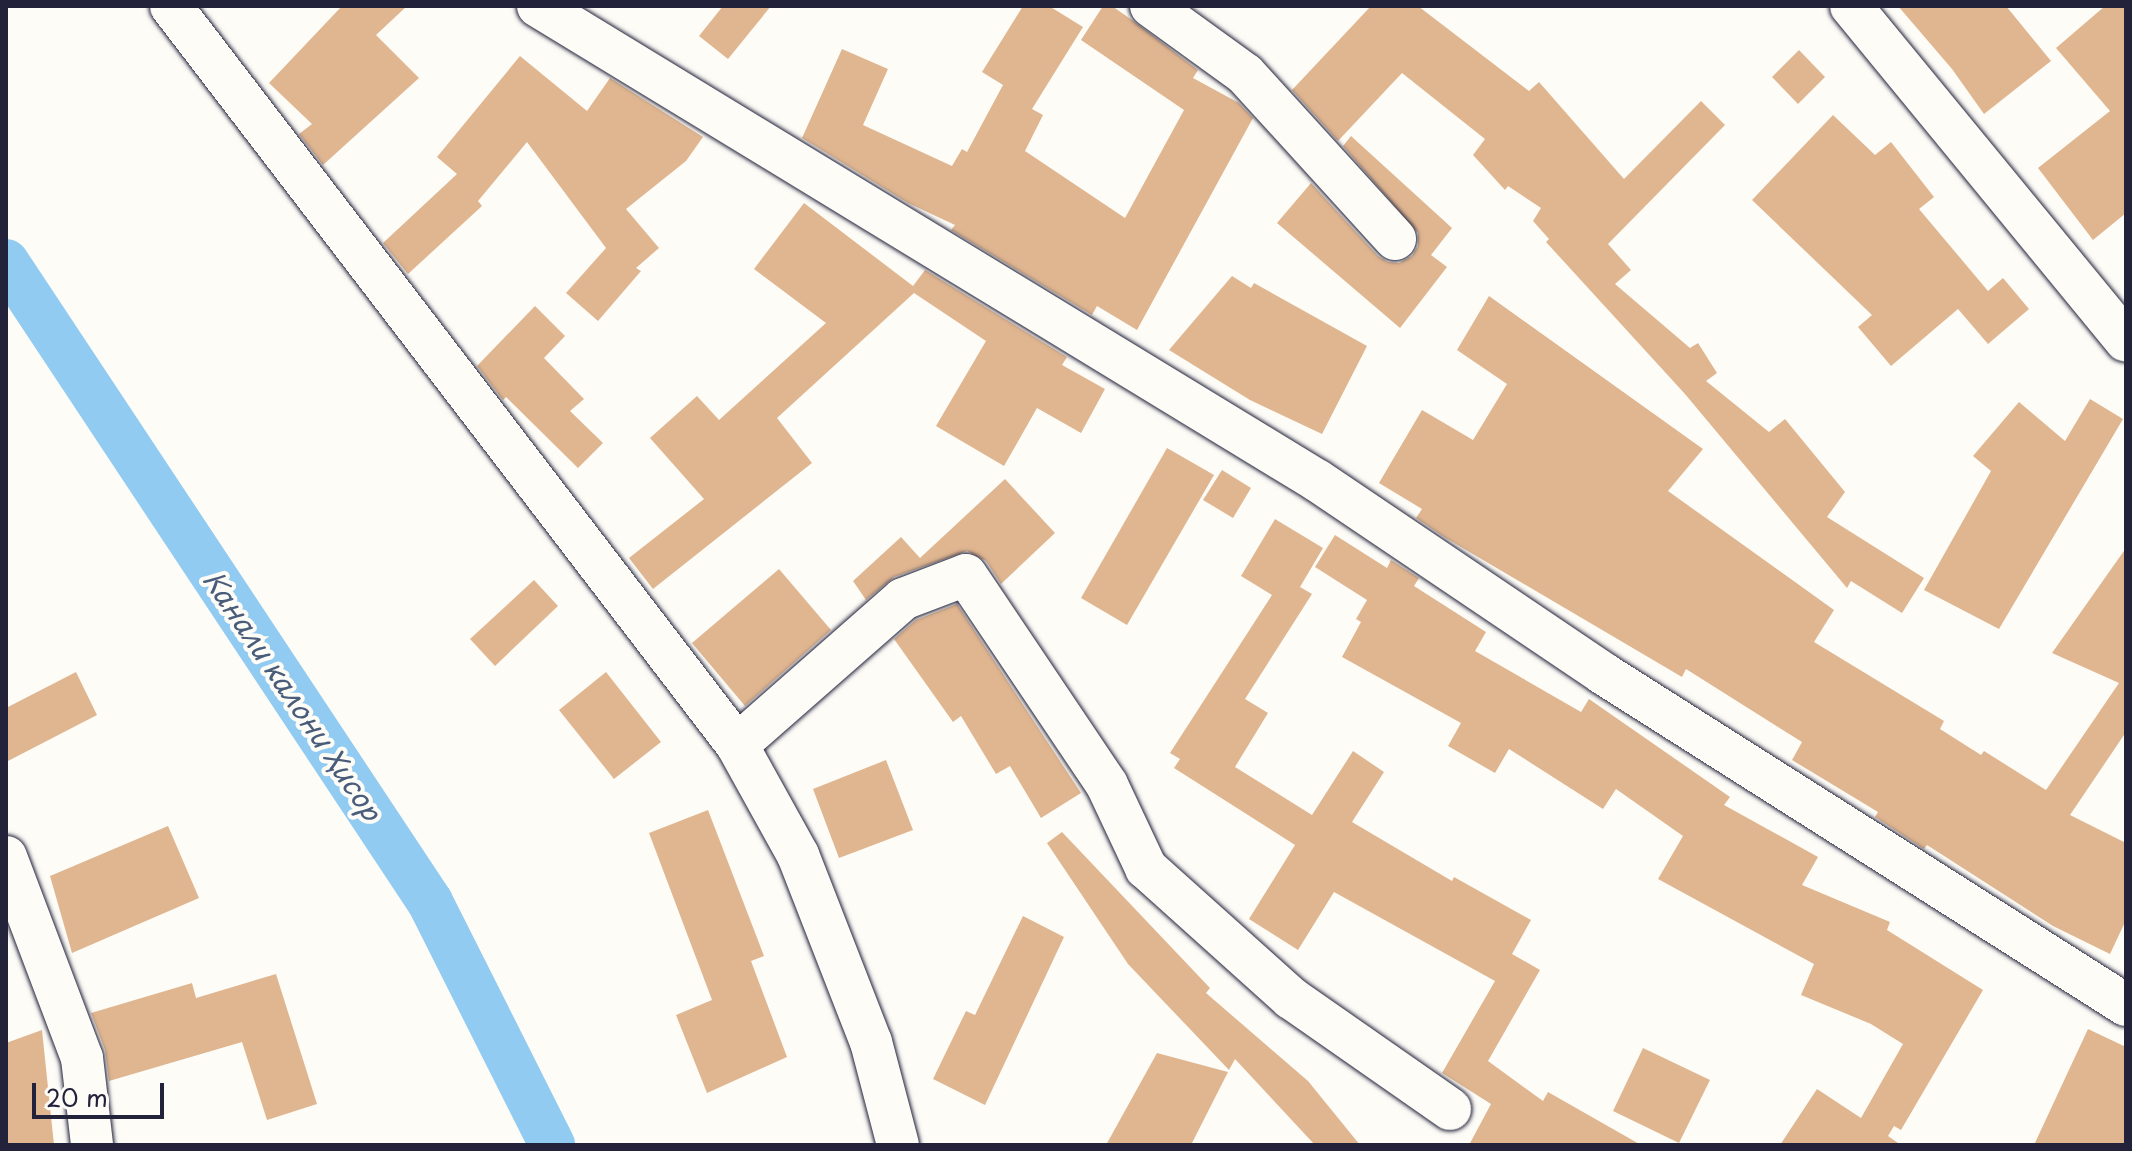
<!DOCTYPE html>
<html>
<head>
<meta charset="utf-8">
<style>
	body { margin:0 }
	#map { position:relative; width:2132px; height:1151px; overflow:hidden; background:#fdfcf7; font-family:"Playpen Sans",sans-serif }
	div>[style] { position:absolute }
	.canal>* { height:46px; margin:-23px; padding:0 23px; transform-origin:23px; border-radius:23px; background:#91cbf1 }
	.building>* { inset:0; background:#e0b691 }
	.roads { filter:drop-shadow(0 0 2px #22223b) drop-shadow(0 0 2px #22223b) }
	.minor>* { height:42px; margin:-21px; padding:0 21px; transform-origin:21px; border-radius:21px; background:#fdfcf7 }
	span { translate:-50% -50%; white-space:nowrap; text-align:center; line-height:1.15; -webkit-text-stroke:8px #fdfcf7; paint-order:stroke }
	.water-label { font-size:28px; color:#495d7b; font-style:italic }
	.frame { position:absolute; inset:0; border:8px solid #22223b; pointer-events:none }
	.scale { position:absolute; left:32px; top:1083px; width:132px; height:36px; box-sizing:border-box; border:4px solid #22223b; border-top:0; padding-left:10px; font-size:24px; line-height:28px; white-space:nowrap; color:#22223b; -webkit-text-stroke:6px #fdfcf7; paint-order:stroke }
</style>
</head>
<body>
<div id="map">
	<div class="canal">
		<i style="left:6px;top:262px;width:768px;rotate:56.48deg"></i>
		<i style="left:430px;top:902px;width:272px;rotate:63.3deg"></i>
	</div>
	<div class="building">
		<i style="clip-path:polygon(342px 6px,407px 6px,376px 35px,419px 78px,323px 165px,299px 134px,312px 124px,269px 83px)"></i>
		<i style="clip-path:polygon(723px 6px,771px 6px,728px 59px,699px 36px)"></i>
		<i style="clip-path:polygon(1023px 6px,1049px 6px,1083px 27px,1032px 109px,1043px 115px,1025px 151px,1125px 218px,1184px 110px,1081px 40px,1103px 6px,1112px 6px,1132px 20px,1198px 70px,1193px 78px,1239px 103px,1253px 118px,1137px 330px,1097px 306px,1092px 315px,951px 230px,955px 225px,908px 203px,802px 138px,842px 49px,888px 69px,863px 125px,952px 166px,962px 149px,967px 152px,1003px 85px,982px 72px)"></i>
		<i style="clip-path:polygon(1371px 6px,1418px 6px,1529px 91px,1539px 82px,1624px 179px,1701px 101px,1725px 125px,1608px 244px,1631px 270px,1615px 284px,1690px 348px,1698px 343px,1717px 373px,1706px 381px,1769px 432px,1785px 419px,1845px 492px,1827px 517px,1924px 578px,1902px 613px,1851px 581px,1847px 588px,1685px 394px,1546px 242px,1549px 239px,1533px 221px,1541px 208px,1508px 186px,1505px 190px,1473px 155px,1485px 139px,1402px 73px,1338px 141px,1292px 90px)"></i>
		<i style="clip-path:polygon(1898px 6px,2006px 6px,2051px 61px,1984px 114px,1952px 69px)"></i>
		<i style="clip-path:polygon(2105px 6px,2126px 6px,2126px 213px,2093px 240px,2038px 168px,2110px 111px,2056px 48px)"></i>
		<i style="clip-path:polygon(1799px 50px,1825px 77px,1798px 104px,1772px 77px)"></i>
		<i style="clip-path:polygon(520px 56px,587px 111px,610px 78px,703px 137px,686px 161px,626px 209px,659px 248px,636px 268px,641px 271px,598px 321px,566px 293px,606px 248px,527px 142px,478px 201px,482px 206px,408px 274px,383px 243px,457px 174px,437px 157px)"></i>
		<i style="clip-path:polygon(1833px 115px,1875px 155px,1891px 142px,1934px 197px,1919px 209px,1988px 291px,2003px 278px,2029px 309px,1988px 344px,1958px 309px,1891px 366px,1858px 327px,1872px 315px,1752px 200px)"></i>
		<i style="clip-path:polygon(1351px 136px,1452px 228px,1431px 255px,1447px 267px,1400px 328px,1277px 223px,1311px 183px,1378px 256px,1388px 262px,1399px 263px,1412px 256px,1418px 246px,1418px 233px,1343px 146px)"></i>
		<i style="clip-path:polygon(804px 203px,913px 286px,925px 270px,1067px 357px,1062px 365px,1105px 389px,1081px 433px,1037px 408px,1004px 466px,936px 426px,986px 341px,914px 293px,777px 418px,812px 463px,653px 589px,629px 558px,704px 499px,650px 438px,697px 396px,719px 420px,826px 323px,754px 269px)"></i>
		<i style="clip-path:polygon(1232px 276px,1251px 288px,1254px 283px,1367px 346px,1322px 434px,1250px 400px,1169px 350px)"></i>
		<i style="clip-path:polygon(1489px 296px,1703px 449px,1668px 491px,1834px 610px,1814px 642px,1944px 721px,1940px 729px,1981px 755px,1984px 751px,2046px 790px,2119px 683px,2052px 653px,2126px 548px,2126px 732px,2070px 815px,2126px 843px,2126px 920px,2110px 954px,2053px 926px,1927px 845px,1924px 849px,1875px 817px,1878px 812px,1792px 760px,1802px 742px,1686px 669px,1682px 677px,1444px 537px,1416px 518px,1422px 509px,1379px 483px,1422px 410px,1473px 440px,1507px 384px,1457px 350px)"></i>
		<i style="clip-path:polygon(535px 306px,565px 336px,544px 358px,584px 399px,570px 411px,603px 443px,578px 468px,506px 397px,503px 400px,477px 366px)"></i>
		<i style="clip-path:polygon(2090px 399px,2123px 419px,1999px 629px,1924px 590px,1991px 471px,1973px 456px,2019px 402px,2065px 441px)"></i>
		<i style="clip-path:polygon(1167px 448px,1214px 475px,1127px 625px,1081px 598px)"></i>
		<i style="clip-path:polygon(1222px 470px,1251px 488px,1233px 518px,1203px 500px)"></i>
		<i style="clip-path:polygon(1005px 479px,1055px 533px,1001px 584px,986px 561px,967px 551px,894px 577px,866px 600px,853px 581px,901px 537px,920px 558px)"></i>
		<i style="clip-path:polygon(1275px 519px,1323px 548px,1300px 587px,1312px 594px,1245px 699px,1268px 713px,1235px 767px,1312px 815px,1353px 751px,1384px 772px,1352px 822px,1452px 881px,1454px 877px,1531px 920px,1512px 954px,1540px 970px,1488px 1061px,1543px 1101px,1548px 1092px,1641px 1145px,1469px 1145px,1491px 1104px,1442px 1073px,1495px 981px,1334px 892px,1298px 950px,1249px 919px,1295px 845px,1174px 768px,1180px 759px,1170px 753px,1272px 595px,1241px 576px)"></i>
		<i style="clip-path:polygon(1335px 535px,1387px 568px,1391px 560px,1419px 578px,1414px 586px,1486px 632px,1475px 651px,1581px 712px,1589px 699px,1730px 797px,1724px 805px,1818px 857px,1802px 885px,1890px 922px,1887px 930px,1983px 990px,1901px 1130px,1894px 1126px,1888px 1136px,1901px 1145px,1780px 1145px,1817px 1089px,1861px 1118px,1903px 1044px,1871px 1024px,1801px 995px,1814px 964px,1658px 879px,1683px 836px,1616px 789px,1603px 809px,1509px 749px,1495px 773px,1448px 746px,1461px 723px,1342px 657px,1361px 622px,1356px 619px,1367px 600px,1315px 567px)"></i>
		<i style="clip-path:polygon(779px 569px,831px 630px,745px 706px,692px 643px)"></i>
		<i style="clip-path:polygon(534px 580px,558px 606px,495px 666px,470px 639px)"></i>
		<i style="clip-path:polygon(957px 604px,1081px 793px,1041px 818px,1010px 766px,996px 774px,961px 716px,953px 722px,894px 639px,916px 620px)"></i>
		<i style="clip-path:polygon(76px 672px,97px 715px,6px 762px,6px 708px)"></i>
		<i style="clip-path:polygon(606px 672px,661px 742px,614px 779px,559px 710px)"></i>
		<i style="clip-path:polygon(886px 760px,913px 830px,839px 858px,813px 789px)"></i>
		<i style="clip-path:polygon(708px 810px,764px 956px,751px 961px,787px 1057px,707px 1093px,676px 1015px,712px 1000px,649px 833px)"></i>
		<i style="clip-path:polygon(168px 826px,199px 898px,72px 953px,50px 876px)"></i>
		<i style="clip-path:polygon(1062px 832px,1210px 988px,1206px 993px,1308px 1081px,1360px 1145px,1315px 1145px,1235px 1059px,1229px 1070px,1128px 964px,1047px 843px)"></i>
		<i style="clip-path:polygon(1023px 916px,1064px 937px,985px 1105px,933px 1079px,966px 1011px,975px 1015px)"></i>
		<i style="clip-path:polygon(276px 974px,317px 1104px,267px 1120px,242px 1042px,109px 1081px,105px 1050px,91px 1013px,192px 983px,196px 998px)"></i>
		<i style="clip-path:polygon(2088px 1029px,2126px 1047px,2126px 1145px,2034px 1145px)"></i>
		<i style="clip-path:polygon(42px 1030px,54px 1145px,6px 1145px,6px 1043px)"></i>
		<i style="clip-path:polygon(1643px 1048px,1710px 1080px,1679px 1143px,1613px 1111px)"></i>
		<i style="clip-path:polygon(1157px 1053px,1228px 1072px,1191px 1145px,1106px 1145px)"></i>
	</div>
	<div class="roads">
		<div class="minor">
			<i style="left:171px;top:6px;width:931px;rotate:52.55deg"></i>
			<i style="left:737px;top:745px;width:126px;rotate:61deg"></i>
			<i style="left:798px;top:855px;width:201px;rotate:68.7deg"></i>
			<i style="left:871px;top:1042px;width:106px;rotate:75.3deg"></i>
			<i style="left:538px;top:6px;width:913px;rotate:31.34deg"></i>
			<i style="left:1318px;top:481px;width:345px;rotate:34deg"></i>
			<i style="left:1604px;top:674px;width:618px;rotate:32.38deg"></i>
			<i style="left:1151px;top:6px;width:116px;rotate:35.9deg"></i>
			<i style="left:1245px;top:74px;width:223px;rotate:47.7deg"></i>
			<i style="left:1851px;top:6px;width:433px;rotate:50.6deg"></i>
			<i style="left:737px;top:745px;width:221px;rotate:-41.3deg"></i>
			<i style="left:903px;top:599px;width:67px;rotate:-20.9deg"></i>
			<i style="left:966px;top:575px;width:253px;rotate:56.1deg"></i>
			<i style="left:1107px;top:785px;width:92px;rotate:64.8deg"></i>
			<i style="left:1146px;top:868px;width:195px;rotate:41.9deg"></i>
			<i style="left:1291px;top:998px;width:194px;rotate:34.9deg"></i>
			<i style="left:6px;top:857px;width:215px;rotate:69.3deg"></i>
			<i style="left:82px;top:1058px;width:88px;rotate:83.4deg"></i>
		</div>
	</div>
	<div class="water-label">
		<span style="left:293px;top:695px;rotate:56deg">Канали калони Ҳисор</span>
	</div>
	<div class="frame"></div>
	<div class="scale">20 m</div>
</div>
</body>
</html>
